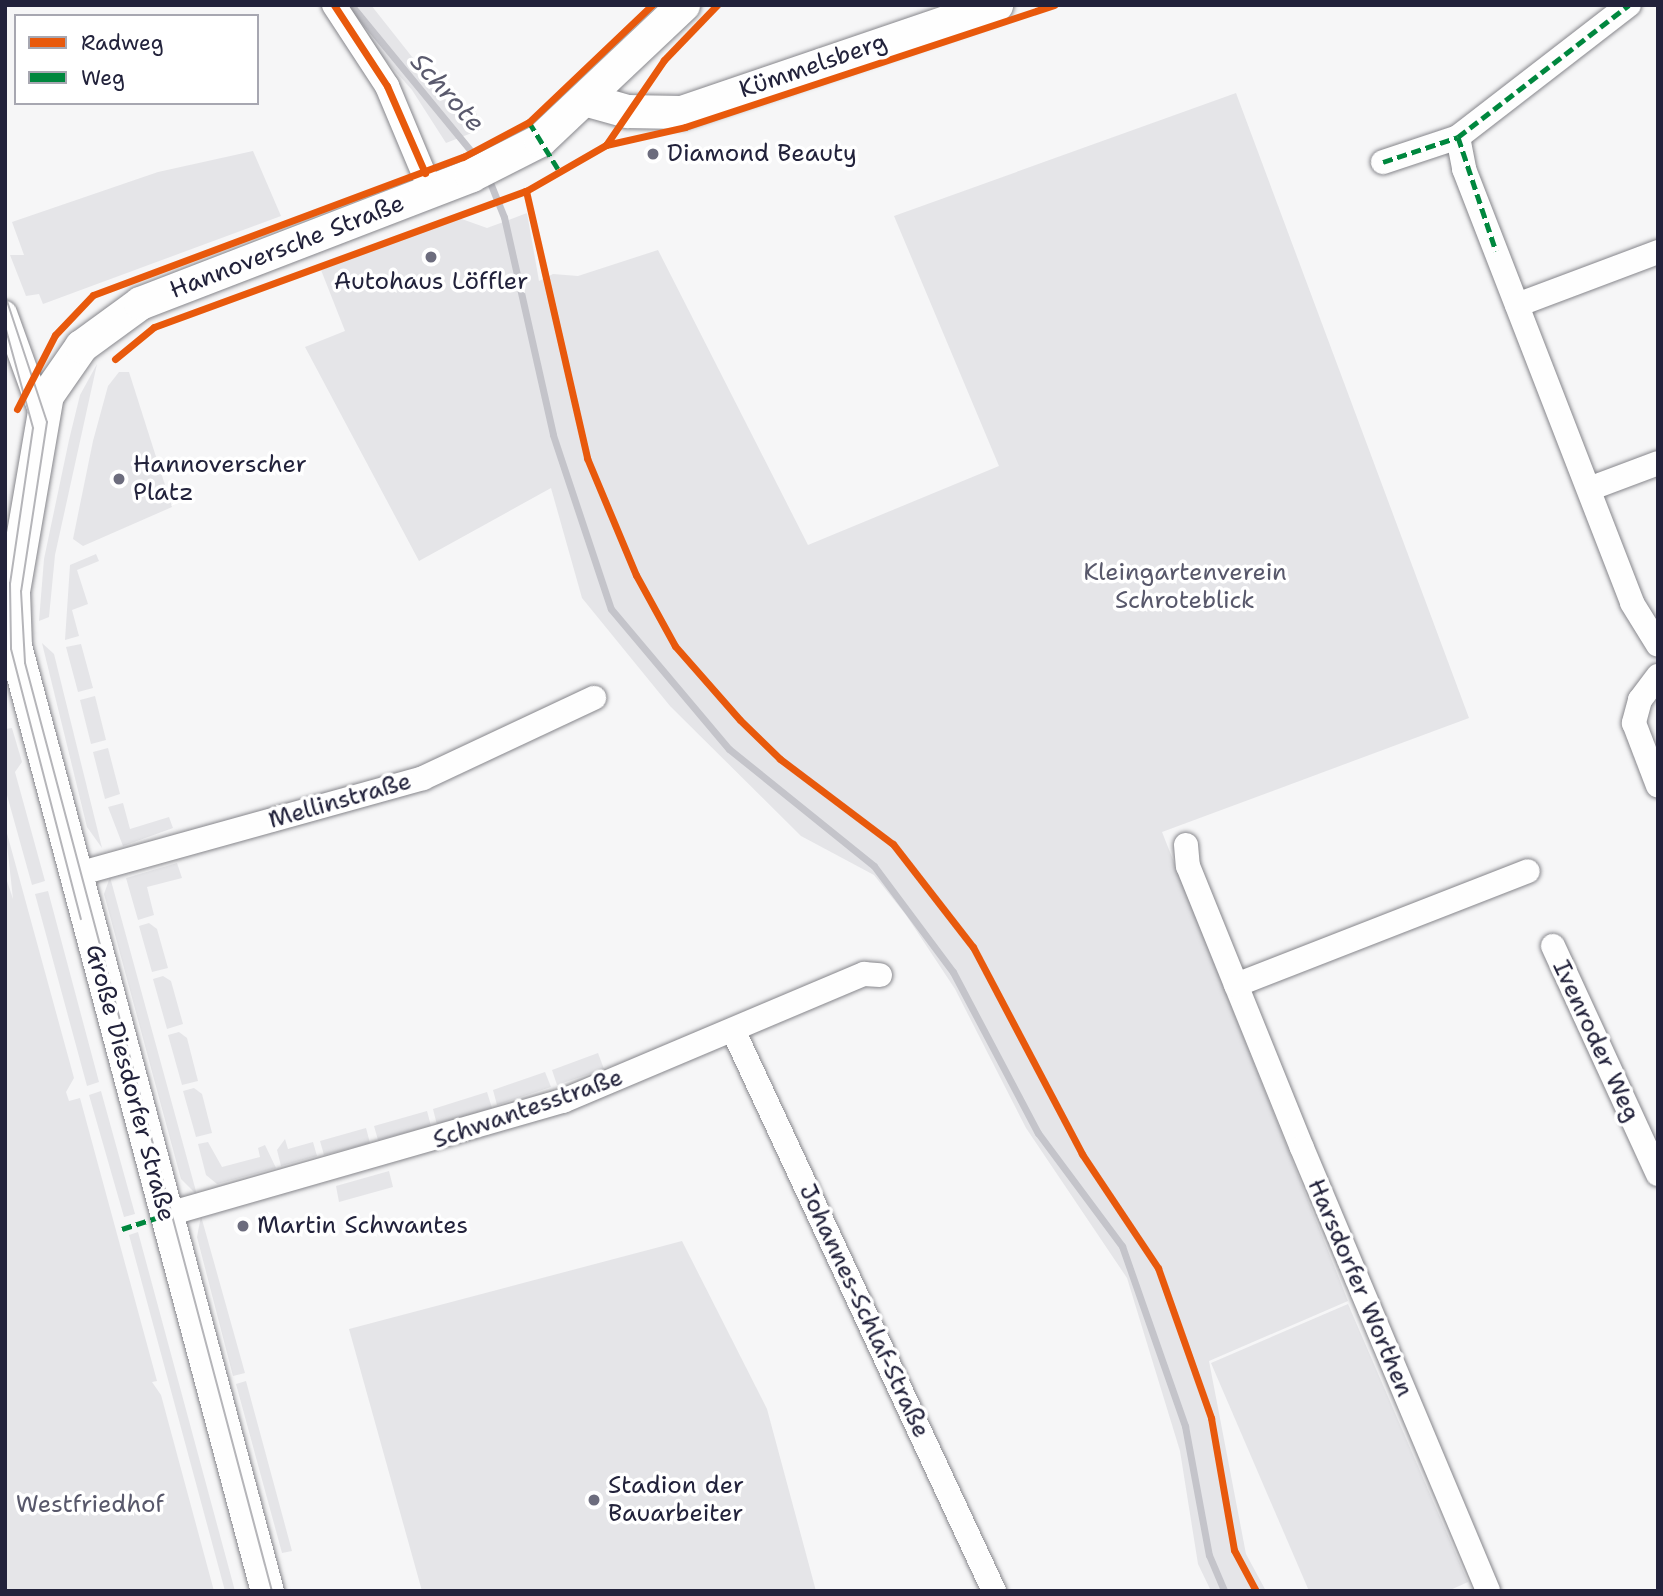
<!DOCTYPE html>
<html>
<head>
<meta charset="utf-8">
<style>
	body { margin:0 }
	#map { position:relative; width:1663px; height:1596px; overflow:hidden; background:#f6f6f7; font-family:"Shantell Sans",sans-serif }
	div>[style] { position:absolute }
	.built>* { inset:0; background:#e5e5e8 }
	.stream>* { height:7px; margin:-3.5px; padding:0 3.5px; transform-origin:3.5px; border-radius:3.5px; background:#c4c4ca }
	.roads { filter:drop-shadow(0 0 2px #86868b) drop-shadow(0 0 2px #86868b) }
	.street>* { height:24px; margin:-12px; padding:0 12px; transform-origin:12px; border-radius:12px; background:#fefefe }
	.secondary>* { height:33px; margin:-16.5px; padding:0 16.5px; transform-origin:16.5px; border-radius:16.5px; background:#fefefe }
	.tram>* { height:2px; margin:-1px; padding:0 1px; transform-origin:1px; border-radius:1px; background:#b5b5b9 }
	.quiet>* { height:5px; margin-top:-2.5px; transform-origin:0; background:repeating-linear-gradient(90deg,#00873e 0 10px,transparent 0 15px) }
	.cycleway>* { height:7px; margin:-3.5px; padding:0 3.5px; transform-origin:3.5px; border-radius:3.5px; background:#e8590c }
	.dots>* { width:19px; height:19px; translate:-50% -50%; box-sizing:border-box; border:4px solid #fff; border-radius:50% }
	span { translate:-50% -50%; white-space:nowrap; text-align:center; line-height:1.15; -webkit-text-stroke:7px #fff; paint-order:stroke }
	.street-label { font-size:24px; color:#22223b }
	.poi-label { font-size:24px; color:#22223b }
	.left { translate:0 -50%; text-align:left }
	.park-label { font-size:24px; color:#58586b }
	.water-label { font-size:26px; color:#5a5a6d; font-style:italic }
	.frame { position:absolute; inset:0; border:7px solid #22223b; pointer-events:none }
	.legend { position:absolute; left:14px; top:14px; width:245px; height:91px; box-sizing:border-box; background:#fff; border:2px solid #a7a7b1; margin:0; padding:9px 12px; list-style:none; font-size:21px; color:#22223b }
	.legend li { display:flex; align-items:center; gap:14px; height:35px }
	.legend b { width:35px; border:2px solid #a7a7b1 }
</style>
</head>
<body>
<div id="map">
	<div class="built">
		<i style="clip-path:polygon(350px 5px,371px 5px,454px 110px,475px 110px,482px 129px,446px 143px,412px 90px,366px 38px)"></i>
		<i style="clip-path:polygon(1236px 93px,1469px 718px,1162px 832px,1348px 1301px,1209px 1361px,1246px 1554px,1266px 1591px,1211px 1591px,1198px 1564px,1180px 1451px,1127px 1278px,1026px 1128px,955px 989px,906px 915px,874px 875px,801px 836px,670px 706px,582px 598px,551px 488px,419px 561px,305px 347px,345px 331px,321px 270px,459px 218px,487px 228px,527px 213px,539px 281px,553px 274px,578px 276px,658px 250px,808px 545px,999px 466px,894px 216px)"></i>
		<i style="clip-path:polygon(253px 151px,281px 216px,43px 304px,39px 294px,26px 296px,10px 255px,24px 255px,12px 222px,158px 172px)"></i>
		<i style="clip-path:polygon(97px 364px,55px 555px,49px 617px,39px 621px,44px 559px,69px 440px,80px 395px)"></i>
		<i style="clip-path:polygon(119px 372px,129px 372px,172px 507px,83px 546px,73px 539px,93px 441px,108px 386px)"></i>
		<i style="clip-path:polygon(96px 554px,99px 561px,77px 570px,88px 604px,72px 610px,79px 636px,65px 640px,70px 565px)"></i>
		<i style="clip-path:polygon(42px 643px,54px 654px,102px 848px,87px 827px)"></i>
		<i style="clip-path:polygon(81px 644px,93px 688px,78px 692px,66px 647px)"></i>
		<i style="clip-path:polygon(95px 696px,106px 740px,91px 744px,80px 700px)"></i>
		<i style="clip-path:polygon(12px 728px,22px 762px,15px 772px,45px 881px,32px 885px,5px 788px,5px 729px)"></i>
		<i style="clip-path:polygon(108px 748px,120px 794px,105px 799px,93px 752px)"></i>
		<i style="clip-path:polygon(123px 803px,130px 829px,169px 817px,173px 828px,123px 846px,108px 807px)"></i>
		<i style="clip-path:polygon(5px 826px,74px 1078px,66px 1092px,69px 1101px,80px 1098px,157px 1381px,152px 1382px,161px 1395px,214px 1591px,5px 1591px,5px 875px,13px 899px)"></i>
		<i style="clip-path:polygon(177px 863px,182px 878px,147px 887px,154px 915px,138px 920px,126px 878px)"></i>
		<i style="clip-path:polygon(110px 877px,197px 1195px,181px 1179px,104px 894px)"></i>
		<i style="clip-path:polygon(48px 891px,99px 1082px,87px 1086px,35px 894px)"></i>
		<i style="clip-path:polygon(149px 923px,157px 929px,168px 968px,152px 972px,139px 926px)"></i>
		<i style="clip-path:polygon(163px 976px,171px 981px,183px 1024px,167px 1029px,153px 979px)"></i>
		<i style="clip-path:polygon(179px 1032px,187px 1038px,198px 1081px,182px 1085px,168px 1035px)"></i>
		<i style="clip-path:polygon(598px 1053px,604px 1069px,557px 1085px,552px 1070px)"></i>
		<i style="clip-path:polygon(545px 1072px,551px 1087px,497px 1105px,493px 1090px)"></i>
		<i style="clip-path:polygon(194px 1088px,202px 1094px,212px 1133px,196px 1137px,183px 1091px)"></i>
		<i style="clip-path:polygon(101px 1091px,135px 1214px,124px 1217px,89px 1095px)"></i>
		<i style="clip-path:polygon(487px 1092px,492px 1108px,437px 1125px,433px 1109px)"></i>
		<i style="clip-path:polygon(427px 1111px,431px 1126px,378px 1140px,374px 1126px)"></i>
		<i style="clip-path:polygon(366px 1128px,370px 1143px,324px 1155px,320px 1141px)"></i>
		<i style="clip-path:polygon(285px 1139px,288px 1149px,313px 1142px,317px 1156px,281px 1166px,277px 1150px)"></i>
		<i style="clip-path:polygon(208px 1142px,222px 1167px,260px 1157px,258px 1148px,265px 1145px,276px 1168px,217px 1184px,206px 1175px,198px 1144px)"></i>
		<i style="clip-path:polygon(389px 1171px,393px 1187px,339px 1202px,336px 1186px)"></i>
		<i style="clip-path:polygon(201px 1216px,245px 1373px,233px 1376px,197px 1237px)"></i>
		<i style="clip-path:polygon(138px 1232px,235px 1591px,225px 1591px,129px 1235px)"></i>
		<i style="clip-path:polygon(682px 1241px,767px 1409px,816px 1591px,422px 1591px,349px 1329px)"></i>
		<i style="clip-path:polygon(1348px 1304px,1468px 1582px,1448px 1591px,1309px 1591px,1211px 1363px)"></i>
		<i style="clip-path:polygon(246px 1381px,292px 1551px,282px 1553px,236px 1384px)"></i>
	</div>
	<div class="stream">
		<i style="left:351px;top:5px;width:203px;rotate:50.6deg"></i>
		<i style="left:487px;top:175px;width:45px;rotate:68deg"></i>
		<i style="left:504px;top:217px;width:223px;rotate:77.3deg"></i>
		<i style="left:553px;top:435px;width:183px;rotate:71.6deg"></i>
		<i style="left:611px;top:609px;width:183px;rotate:49.9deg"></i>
		<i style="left:729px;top:749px;width:186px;rotate:38.9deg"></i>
		<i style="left:874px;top:866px;width:132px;rotate:53.3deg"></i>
		<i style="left:953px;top:972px;width:182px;rotate:62.2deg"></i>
		<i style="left:1038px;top:1133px;width:141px;rotate:53.4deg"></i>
		<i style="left:1122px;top:1246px;width:191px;rotate:70.7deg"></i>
		<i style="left:1185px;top:1426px;width:131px;rotate:79.5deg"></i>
		<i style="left:1209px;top:1555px;width:39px;rotate:67deg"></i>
	</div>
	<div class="roads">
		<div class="street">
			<i style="left:334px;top:5px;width:97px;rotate:56.8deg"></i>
			<i style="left:387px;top:86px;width:114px;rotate:67.3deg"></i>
			<i style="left:1458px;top:137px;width:33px;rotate:79deg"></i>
			<i style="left:1464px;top:169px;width:465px;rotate:68.8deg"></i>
			<i style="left:1632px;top:603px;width:49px;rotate:58.2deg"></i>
			<i style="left:1383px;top:162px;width:79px;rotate:-18.4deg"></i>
			<i style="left:1458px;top:137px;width:216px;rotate:-37.7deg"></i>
			<i style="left:1517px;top:305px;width:151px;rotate:-20.6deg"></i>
			<i style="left:5px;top:313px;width:109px;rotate:70.2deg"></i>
			<i style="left:1589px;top:489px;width:74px;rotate:-20.6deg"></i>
			<i style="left:1658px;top:676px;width:30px;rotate:127deg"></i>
			<i style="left:1640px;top:700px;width:24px;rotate:105deg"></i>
			<i style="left:1634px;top:723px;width:67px;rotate:69.1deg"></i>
			<i style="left:1186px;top:845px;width:21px;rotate:85deg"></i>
			<i style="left:1188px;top:866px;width:304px;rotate:68deg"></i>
			<i style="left:1302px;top:1148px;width:480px;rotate:67.2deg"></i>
			<i style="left:74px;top:875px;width:362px;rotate:-15.5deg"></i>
			<i style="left:423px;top:778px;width:189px;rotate:-25.1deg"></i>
			<i style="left:1553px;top:946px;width:251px;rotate:65.3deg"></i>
			<i style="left:1236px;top:985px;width:313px;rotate:-21.3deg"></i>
			<i style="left:733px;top:1030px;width:619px;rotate:65.05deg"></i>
			<i style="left:165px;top:1215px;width:414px;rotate:-16deg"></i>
			<i style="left:563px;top:1101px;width:327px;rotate:-22.9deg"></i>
			<i style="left:864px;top:974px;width:16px;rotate:4deg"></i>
		</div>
		<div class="secondary">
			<i style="left:588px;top:100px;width:41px;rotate:15.8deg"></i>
			<i style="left:627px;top:111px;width:54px;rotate:1.1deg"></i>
			<i style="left:681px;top:112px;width:333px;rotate:-18.8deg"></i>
			<i style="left:267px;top:1591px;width:978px;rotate:-104.93deg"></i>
			<i style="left:15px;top:646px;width:55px;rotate:-92.1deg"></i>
			<i style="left:13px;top:591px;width:199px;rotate:-80.2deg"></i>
			<i style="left:47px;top:395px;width:60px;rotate:-55.2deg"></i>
			<i style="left:81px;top:346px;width:73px;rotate:-36.1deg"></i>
			<i style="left:140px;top:303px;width:355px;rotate:-21.1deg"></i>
			<i style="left:471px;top:175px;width:77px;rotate:-26.9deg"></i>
			<i style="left:540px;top:140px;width:197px;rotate:-43.4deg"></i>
		</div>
	</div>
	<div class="tram">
		<i style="left:5px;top:295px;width:134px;rotate:71.7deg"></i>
		<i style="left:47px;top:422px;width:171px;rotate:98.7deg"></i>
		<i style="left:21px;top:591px;width:72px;rotate:86.8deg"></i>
		<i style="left:25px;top:663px;width:960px;rotate:75.1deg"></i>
		<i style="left:5px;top:326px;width:106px;rotate:74.6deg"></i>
		<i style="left:33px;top:428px;width:157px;rotate:98.4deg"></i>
		<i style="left:10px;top:583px;width:66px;rotate:89.1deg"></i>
		<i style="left:11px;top:649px;width:279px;rotate:75.5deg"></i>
	</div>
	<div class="quiet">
		<i style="left:529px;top:122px;width:55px;rotate:58.3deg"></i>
		<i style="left:1458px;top:137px;width:120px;rotate:71.6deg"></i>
		<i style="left:1383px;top:162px;width:79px;rotate:-18.4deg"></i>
		<i style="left:1458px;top:137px;width:216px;rotate:-37.7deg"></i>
		<i style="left:122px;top:1229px;width:45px;rotate:-18deg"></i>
	</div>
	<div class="cycleway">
		<i style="left:334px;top:5px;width:97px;rotate:56.8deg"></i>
		<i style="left:387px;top:86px;width:95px;rotate:66.4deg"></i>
		<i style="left:606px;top:145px;width:103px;rotate:-55.7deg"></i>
		<i style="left:664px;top:60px;width:76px;rotate:-46.1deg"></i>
		<i style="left:526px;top:191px;width:274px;rotate:77.1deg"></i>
		<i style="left:587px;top:458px;width:127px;rotate:67.3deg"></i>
		<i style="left:636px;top:575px;width:81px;rotate:61.2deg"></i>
		<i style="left:675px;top:646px;width:98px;rotate:48.7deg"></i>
		<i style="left:740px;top:720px;width:56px;rotate:44.3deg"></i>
		<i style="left:780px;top:759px;width:141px;rotate:37deg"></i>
		<i style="left:893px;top:844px;width:130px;rotate:52.2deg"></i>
		<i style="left:973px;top:947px;width:234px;rotate:62.2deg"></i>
		<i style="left:1082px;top:1154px;width:137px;rotate:56.3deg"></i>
		<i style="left:1158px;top:1268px;width:159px;rotate:70.5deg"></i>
		<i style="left:1211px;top:1418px;width:134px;rotate:80.1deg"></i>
		<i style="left:1234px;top:1550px;width:47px;rotate:61.8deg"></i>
		<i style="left:115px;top:359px;width:50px;rotate:-39.4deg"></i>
		<i style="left:154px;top:327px;width:396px;rotate:-20.1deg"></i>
		<i style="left:526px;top:191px;width:92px;rotate:-29.9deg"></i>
		<i style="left:606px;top:145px;width:81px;rotate:-12.8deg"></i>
		<i style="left:685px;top:127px;width:389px;rotate:-18.3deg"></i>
		<i style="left:17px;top:409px;width:83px;rotate:-62.8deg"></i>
		<i style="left:55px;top:335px;width:55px;rotate:-46.5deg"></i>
		<i style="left:93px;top:295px;width:395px;rotate:-20.5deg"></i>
		<i style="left:463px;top:157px;width:75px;rotate:-27.9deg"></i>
		<i style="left:529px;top:122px;width:170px;rotate:-43.6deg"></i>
	</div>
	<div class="dots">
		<i style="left:653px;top:154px;background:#6c6c7d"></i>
		<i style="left:431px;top:257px;background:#6c6c7d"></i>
		<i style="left:119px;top:479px;background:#6c6c7d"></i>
		<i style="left:243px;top:1226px;background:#6c6c7d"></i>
		<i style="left:594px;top:1500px;background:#6c6c7d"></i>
	</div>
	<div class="street-label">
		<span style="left:813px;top:66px;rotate:-19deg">Kümmelsberg</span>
		<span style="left:287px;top:247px;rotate:-21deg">Hannoversche Straße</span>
		<span style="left:340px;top:801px;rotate:-16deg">Mellinstraße</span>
		<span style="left:1596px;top:1041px;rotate:65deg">Ivenroder Weg</span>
		<span style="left:130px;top:1083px;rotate:75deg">Große Diesdorfer Straße</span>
		<span style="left:528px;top:1109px;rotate:-19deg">Schwantesstraße</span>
		<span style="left:1360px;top:1288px;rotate:67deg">Harsdorfer Worthen</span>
		<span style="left:864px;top:1311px;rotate:65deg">Johannes-Schlaf-Straße</span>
	</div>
	<div class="poi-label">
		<span class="left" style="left:667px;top:154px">Diamond Beauty</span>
		<span style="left:431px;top:282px">Autohaus Löffler</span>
		<span class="left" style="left:133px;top:479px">Hannoverscher<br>Platz</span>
		<span class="left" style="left:257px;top:1226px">Martin Schwantes</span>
		<span class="left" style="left:608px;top:1500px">Stadion der<br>Bauarbeiter</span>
	</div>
	<div class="park-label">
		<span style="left:1185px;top:587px">Kleingartenverein<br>Schroteblick</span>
		<span style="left:90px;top:1505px">Westfriedhof</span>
	</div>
	<div class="water-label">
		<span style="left:448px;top:92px;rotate:48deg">Schrote</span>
	</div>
	<div class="frame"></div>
	<ul class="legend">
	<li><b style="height:9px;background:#e8590c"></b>Radweg</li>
	<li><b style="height:9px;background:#00873e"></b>Weg</li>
	</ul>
</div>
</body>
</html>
